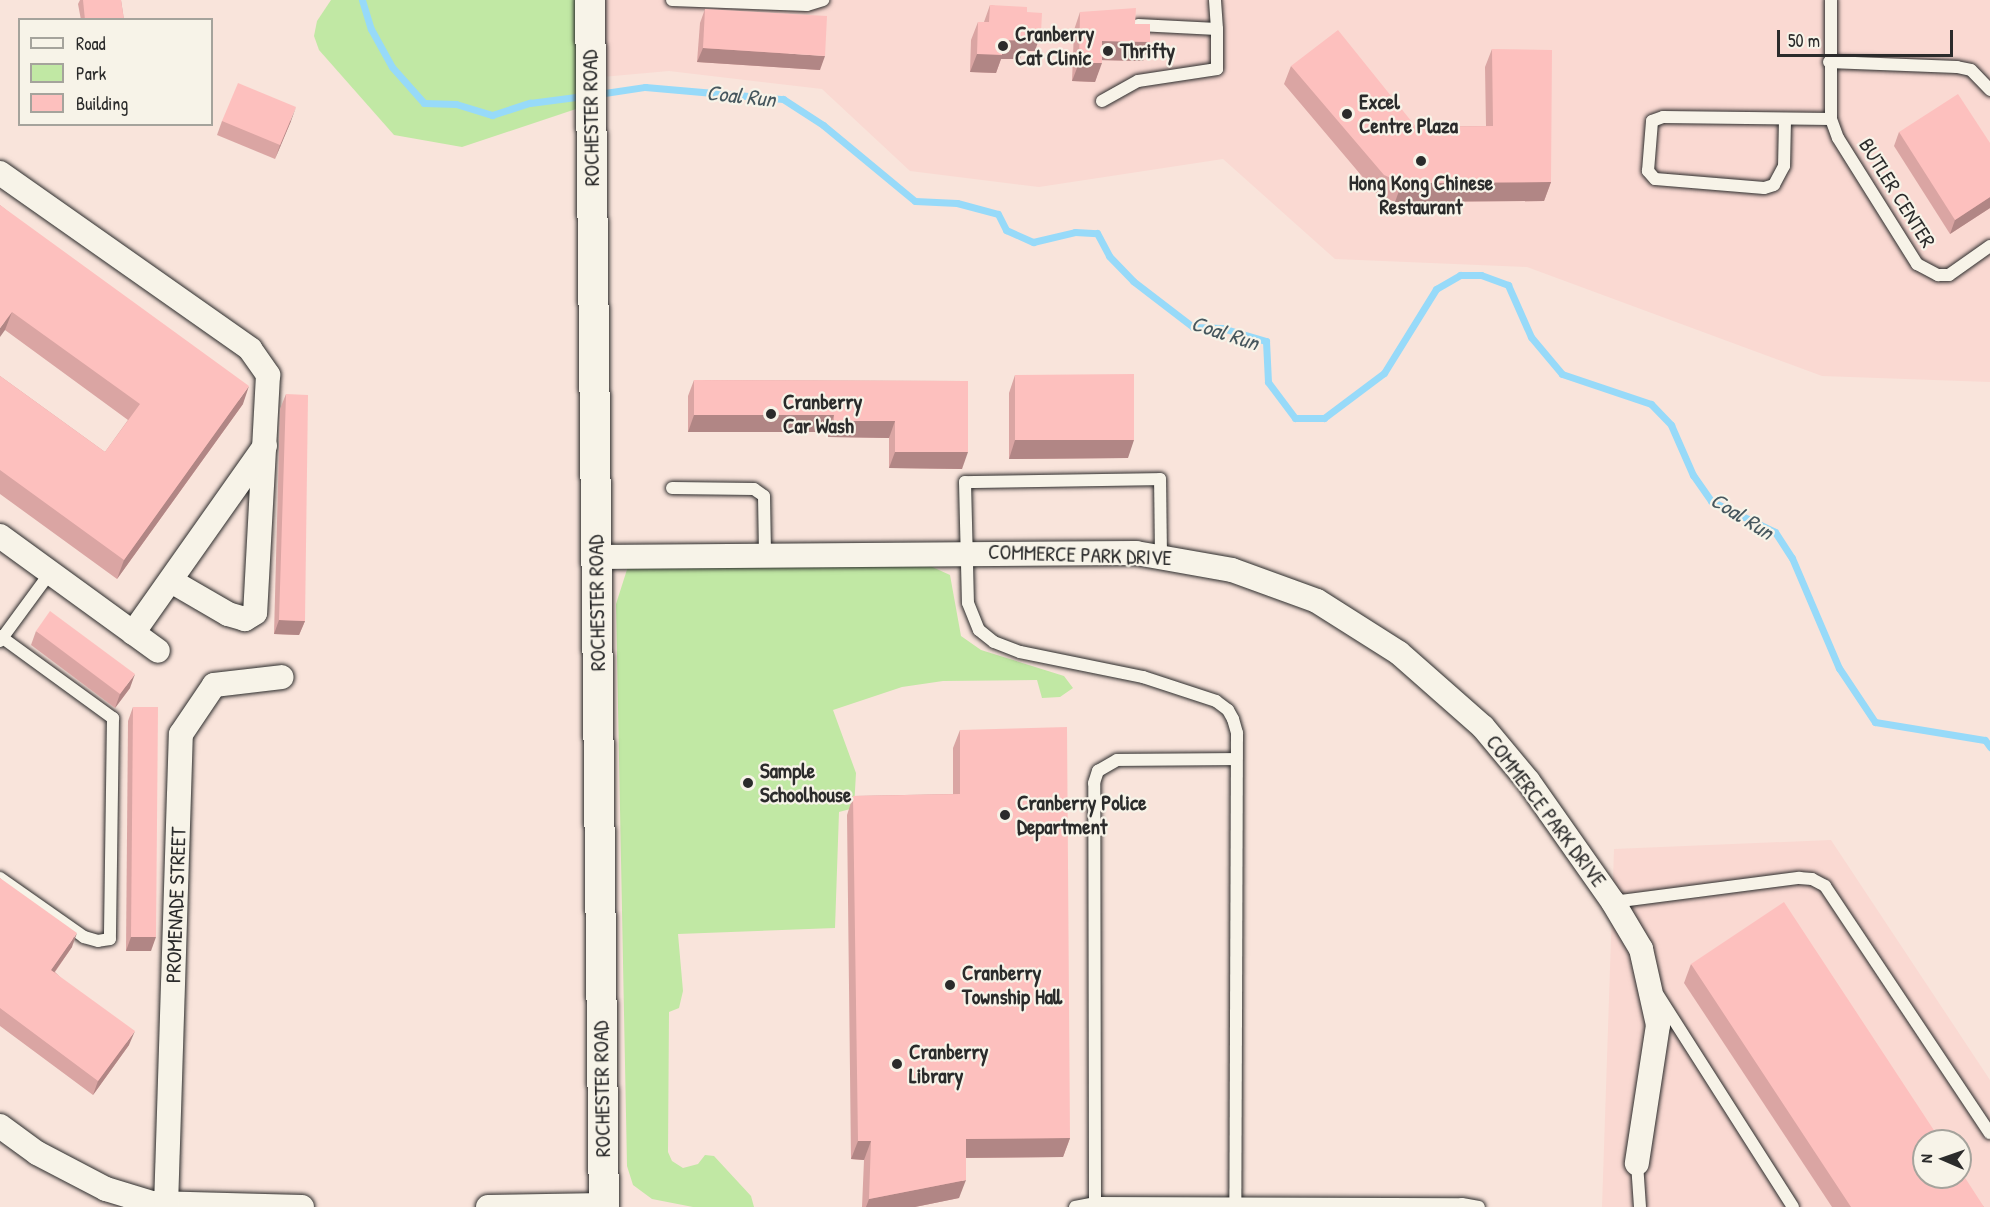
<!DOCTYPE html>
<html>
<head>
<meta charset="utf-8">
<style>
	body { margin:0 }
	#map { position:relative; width:1990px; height:1207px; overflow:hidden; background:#f9e4db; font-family:"Patrick Hand",sans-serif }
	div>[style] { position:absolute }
	.built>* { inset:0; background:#fad9d2 }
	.green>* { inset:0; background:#c1e8a4 }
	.stream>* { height:7px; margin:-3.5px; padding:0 3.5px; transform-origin:3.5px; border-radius:3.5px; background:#97daf9 }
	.roads { filter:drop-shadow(0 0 2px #2b2b2b) drop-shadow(0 0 2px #2b2b2b) }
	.service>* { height:12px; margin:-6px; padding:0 6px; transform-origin:6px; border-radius:6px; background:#f7f3e8 }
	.minor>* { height:24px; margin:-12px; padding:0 12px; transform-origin:12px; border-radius:12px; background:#f7f3e8 }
	.tertiary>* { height:30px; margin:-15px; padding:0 15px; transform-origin:15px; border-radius:15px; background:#f7f3e8 }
	.wall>* { inset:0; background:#daa5a3 }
	.shaded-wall>* { inset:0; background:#b18685 }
	.building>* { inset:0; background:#fdc0be }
	.dots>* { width:16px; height:16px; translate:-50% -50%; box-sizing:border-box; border:3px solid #f7f3e8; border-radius:50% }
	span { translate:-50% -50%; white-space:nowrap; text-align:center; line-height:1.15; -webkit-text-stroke:4.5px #f7f3e8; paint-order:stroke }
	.poi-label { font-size:21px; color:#2b2b2b; font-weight:700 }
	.left { translate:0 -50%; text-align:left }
	.street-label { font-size:21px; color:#2b2b2b }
	.water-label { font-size:22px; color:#46575e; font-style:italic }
	.legend { position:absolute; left:18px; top:18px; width:195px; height:108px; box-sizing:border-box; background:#f7f3e8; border:2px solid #a5a39c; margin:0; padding:8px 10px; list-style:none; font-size:18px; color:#2b2b2b }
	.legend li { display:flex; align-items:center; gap:12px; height:30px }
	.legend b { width:30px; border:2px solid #a5a39c }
	.north { position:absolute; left:1912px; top:1129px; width:60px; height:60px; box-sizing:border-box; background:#f7f3e8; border:2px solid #a5a39c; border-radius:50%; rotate:272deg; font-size:16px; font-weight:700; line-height:24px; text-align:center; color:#2b2b2b }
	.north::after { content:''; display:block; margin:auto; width:21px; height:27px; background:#2b2b2b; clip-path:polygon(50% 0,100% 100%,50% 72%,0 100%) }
	.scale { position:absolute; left:1777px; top:30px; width:176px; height:27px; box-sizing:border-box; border:3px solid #2b2b2b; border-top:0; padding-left:8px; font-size:18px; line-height:21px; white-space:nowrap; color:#2b2b2b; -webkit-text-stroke:4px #f7f3e8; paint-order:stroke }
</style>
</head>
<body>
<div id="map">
	<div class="built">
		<i style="clip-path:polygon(590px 0,1990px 0,1990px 382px,1822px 376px,1527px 267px,1335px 259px,1223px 159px,1039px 187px,910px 171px,822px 89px,669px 71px,591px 78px)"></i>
		<i style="clip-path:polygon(evenodd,1831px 840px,1990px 1080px,1990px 1207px,1602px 1207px,1614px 849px,1831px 840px,1924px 1141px,1960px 1141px,1960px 1177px,1924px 1177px,1924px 1141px)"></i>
	</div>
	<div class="green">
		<i style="clip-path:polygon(331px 0,590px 0,591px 104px,462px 147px,394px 135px,319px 50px,314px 36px,317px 21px)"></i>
		<i style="clip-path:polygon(631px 557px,928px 565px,950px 575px,961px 636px,981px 650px,1064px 676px,1073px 688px,1060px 697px,1042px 698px,1037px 680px,943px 681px,902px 687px,833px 710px,856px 773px,854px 808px,839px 812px,835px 928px,678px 934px,683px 991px,679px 1008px,669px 1012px,668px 1152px,672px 1161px,683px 1168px,698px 1164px,705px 1155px,714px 1156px,751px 1196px,754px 1207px,693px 1207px,652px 1199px,633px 1185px,627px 1166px,616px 604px)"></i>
	</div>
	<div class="stream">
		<i style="left:362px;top:0;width:30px;rotate:73deg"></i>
		<i style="left:371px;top:29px;width:43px;rotate:61.1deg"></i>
		<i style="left:392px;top:67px;width:48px;rotate:48.4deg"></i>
		<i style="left:424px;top:103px;width:32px;rotate:2deg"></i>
		<i style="left:456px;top:104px;width:38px;rotate:17deg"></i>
		<i style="left:492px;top:115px;width:40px;rotate:-18deg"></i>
		<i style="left:530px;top:103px;width:54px;rotate:-7.4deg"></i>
		<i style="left:598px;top:94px;width:48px;rotate:-8.5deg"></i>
		<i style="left:645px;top:87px;width:139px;rotate:5deg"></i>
		<i style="left:783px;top:99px;width:48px;rotate:33deg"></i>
		<i style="left:823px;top:125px;width:119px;rotate:39.6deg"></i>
		<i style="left:915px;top:201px;width:42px;rotate:2.7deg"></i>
		<i style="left:957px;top:203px;width:42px;rotate:15deg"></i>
		<i style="left:998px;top:214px;width:18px;rotate:63deg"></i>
		<i style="left:1006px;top:230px;width:30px;rotate:24deg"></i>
		<i style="left:1033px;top:242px;width:43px;rotate:-13.4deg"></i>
		<i style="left:1075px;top:232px;width:22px;rotate:3deg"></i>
		<i style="left:1097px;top:233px;width:26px;rotate:62deg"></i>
		<i style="left:1109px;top:256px;width:35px;rotate:46deg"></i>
		<i style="left:1133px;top:281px;width:76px;rotate:37.5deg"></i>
		<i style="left:1193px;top:327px;width:29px;rotate:2deg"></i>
		<i style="left:1222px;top:328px;width:46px;rotate:16.5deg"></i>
		<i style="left:1266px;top:341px;width:41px;rotate:87.2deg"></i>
		<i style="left:1268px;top:382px;width:45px;rotate:53.1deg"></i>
		<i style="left:1295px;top:418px;width:29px"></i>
		<i style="left:1324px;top:418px;width:75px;rotate:-36.9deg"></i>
		<i style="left:1384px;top:373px;width:99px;rotate:-58.2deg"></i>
		<i style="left:1436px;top:289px;width:28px;rotate:-30deg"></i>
		<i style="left:1460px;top:275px;width:21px"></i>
		<i style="left:1481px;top:275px;width:29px;rotate:20deg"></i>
		<i style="left:1508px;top:285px;width:57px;rotate:66.1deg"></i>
		<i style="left:1531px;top:337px;width:48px;rotate:50deg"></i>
		<i style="left:1562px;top:374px;width:94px;rotate:18.6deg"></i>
		<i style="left:1651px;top:404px;width:29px;rotate:46deg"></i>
		<i style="left:1671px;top:425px;width:55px;rotate:66.3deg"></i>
		<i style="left:1693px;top:475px;width:32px;rotate:55deg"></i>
		<i style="left:1711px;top:501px;width:71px;rotate:25.8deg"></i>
		<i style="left:1775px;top:532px;width:31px;rotate:57deg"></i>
		<i style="left:1792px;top:558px;width:120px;rotate:66.9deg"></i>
		<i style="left:1839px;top:668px;width:65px;rotate:56.3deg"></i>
		<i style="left:1875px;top:722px;width:111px;rotate:9.3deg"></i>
		<i style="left:1985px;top:740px;width:9px;rotate:54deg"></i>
	</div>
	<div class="roads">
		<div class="service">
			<i style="left:672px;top:0;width:135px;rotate:2.1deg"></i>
			<i style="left:807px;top:5px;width:17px;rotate:-17deg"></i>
			<i style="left:1831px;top:0;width:119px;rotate:90deg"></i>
			<i style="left:1831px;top:119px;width:20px;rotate:70deg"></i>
			<i style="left:1838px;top:138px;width:149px;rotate:57.9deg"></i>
			<i style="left:1917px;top:264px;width:24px;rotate:28deg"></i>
			<i style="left:1938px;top:275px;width:11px"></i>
			<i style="left:1949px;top:275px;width:50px;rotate:-35.3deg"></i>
			<i style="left:1138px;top:25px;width:79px;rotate:2.9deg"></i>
			<i style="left:1217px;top:29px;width:29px;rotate:-94deg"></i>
			<i style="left:1829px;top:62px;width:128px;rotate:2.2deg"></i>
			<i style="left:1957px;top:67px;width:14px;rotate:12deg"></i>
			<i style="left:1971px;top:70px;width:28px;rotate:46deg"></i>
			<i style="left:1102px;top:101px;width:41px;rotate:-29.1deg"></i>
			<i style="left:1138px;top:81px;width:80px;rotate:-8.6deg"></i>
			<i style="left:1217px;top:69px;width:40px;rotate:-90deg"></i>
			<i style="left:1785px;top:120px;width:46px;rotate:91.2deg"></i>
			<i style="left:1784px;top:166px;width:21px;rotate:118deg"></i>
			<i style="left:1774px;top:185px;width:10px;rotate:163deg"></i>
			<i style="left:1764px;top:188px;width:109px;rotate:-175.3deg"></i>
			<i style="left:1655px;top:179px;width:11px;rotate:-131deg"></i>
			<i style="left:1648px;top:171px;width:50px;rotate:-85.4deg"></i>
			<i style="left:1652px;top:121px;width:12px;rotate:-20deg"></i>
			<i style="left:1663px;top:117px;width:168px;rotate:0.7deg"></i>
			<i style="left:672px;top:488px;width:82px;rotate:0.7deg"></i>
			<i style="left:754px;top:489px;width:12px;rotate:35deg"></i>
			<i style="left:764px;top:496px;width:59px;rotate:89deg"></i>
			<i style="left:1161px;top:556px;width:77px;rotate:-90.7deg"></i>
			<i style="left:1160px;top:479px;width:195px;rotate:179.1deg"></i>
			<i style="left:965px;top:482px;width:121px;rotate:88.6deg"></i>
			<i style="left:968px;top:603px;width:29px;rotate:68deg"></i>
			<i style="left:979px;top:630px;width:19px;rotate:39deg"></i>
			<i style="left:994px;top:642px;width:28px;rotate:21deg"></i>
			<i style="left:1020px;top:652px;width:126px;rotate:11.5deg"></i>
			<i style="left:1143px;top:677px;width:77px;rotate:18.2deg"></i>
			<i style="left:1216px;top:701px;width:15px;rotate:37deg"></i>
			<i style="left:1228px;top:710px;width:10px;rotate:61deg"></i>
			<i style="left:1233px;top:719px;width:15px;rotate:74deg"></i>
			<i style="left:1237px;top:733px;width:470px;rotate:90.2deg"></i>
			<i style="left:0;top:636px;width:140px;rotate:36deg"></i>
			<i style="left:113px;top:718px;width:221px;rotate:90.8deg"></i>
			<i style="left:110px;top:939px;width:12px;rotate:171deg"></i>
			<i style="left:98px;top:941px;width:15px;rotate:-164deg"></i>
			<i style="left:84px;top:937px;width:103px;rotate:-144.9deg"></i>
			<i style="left:0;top:641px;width:84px;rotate:-53.7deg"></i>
			<i style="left:1613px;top:902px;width:188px;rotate:-7.4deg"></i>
			<i style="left:1799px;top:878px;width:13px;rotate:4deg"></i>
			<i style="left:1812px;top:879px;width:15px;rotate:28deg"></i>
			<i style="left:1825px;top:886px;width:297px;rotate:56.3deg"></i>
			<i style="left:1658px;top:995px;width:251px;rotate:57.5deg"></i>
			<i style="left:1637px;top:1163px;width:44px;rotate:86.1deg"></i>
			<i style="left:1095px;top:1203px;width:420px;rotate:-90.1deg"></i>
			<i style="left:1094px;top:783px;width:13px;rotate:-72deg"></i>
			<i style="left:1098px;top:771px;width:22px;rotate:-30deg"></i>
			<i style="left:1117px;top:760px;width:119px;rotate:-0.5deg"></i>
			<i style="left:1075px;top:1207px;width:20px;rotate:-11deg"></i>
			<i style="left:1095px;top:1203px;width:367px;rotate:0.2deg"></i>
			<i style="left:1462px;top:1204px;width:17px;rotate:10deg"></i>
		</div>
		<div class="minor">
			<i style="left:0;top:173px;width:306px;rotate:35.1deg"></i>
			<i style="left:250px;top:349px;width:32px;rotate:55deg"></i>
			<i style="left:268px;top:375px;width:238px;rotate:93.1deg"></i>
			<i style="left:255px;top:613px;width:12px;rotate:149deg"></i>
			<i style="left:245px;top:619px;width:18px;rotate:-164deg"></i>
			<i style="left:228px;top:614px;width:66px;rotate:-149.9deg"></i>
			<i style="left:0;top:536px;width:195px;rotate:36deg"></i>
			<i style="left:596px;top:557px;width:540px;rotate:-0.42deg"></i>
			<i style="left:1136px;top:553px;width:97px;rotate:10deg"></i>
			<i style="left:1232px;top:570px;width:90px;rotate:20deg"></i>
			<i style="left:1317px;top:601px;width:97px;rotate:32.4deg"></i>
			<i style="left:1399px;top:653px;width:112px;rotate:41.4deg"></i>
			<i style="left:1483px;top:727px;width:70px;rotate:50.2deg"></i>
			<i style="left:1528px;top:781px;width:148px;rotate:54.9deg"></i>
			<i style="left:1613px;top:902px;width:55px;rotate:59.2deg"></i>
			<i style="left:1641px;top:949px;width:78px;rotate:77.4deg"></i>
			<i style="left:1658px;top:1025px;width:140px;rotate:98.7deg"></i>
			<i style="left:133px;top:633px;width:229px;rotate:-54.8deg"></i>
			<i style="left:0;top:1126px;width:46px;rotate:36.1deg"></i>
			<i style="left:37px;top:1153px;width:78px;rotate:27.6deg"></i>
			<i style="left:106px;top:1189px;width:48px;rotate:16.9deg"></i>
			<i style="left:152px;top:1203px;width:150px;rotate:1.5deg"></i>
			<i style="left:166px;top:1207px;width:473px;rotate:-88.2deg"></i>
			<i style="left:181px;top:734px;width:59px;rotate:-56deg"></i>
			<i style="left:214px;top:685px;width:68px;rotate:-6.7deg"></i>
			<i style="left:488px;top:1207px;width:116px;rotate:-1deg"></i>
		</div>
		<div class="tertiary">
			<i style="left:590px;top:0;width:1207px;rotate:89.34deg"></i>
		</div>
	</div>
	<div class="wall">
		<i style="clip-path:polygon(80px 0,121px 0,124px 20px,81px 20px,78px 4px)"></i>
		<i style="clip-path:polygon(990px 5px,1027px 12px,1035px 51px,1023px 51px,1020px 59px,1001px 59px,996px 73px,970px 72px,971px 40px,978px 22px,984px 22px)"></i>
		<i style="clip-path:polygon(705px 9px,820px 70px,697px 62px,700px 23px)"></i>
		<i style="clip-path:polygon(1080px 12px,1135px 24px,1150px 42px,1143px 61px,1102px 60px,1095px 82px,1072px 81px,1074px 30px)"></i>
		<i style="clip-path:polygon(1492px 49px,1551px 182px,1544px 201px,1395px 202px,1377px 194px,1284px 84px,1291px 66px,1416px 127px,1486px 126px,1485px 67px)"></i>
		<i style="clip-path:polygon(222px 121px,291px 121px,275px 159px,217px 135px)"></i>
		<i style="clip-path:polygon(1899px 132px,1990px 143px,1990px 208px,1950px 234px,1894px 146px)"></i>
		<i style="clip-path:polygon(0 205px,243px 404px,117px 579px,0 494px,0 376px,105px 452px,128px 420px,5px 330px)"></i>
		<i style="clip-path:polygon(1015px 375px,1128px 458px,1009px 459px,1009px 393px)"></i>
		<i style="clip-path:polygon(694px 380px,968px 381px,962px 469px,889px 468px,889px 438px,828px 437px,828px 432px,688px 432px,688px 396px)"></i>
		<i style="clip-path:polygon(286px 394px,305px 621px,299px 635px,274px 634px,280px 409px)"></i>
		<i style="clip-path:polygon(36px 631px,130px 688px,115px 708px,31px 645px)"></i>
		<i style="clip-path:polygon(133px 707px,151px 951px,126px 951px,128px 721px)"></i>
		<i style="clip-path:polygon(960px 730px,1070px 1138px,1063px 1157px,966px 1158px,959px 1198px,915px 1207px,862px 1207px,864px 1160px,851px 1159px,847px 815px,853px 796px,953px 794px,953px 748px)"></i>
		<i style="clip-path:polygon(0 878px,72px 947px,55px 972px,129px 1045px,93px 1095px,0 1026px)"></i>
		<i style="clip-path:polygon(1691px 964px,1984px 1207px,1832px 1207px,1684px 983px)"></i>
	</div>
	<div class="shaded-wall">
		<i style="clip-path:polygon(1027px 32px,1041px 33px,1035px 51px,1023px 51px,1020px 59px,1001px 59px,996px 73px,970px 72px,977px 54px,1003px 40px)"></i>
		<i style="clip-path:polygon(1102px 41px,1150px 42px,1143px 61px,1095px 60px)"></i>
		<i style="clip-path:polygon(703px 48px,825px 56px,820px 70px,697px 62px)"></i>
		<i style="clip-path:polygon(1079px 63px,1102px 63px,1095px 82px,1072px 81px)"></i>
		<i style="clip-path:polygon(296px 107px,291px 121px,275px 159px,280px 145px)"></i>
		<i style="clip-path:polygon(1551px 182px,1544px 201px,1395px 202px,1402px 183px)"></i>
		<i style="clip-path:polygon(1990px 197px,1990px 208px,1950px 234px,1955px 220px)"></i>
		<i style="clip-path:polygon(12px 312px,5px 330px,0 337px,0 328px)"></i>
		<i style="clip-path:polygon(249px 386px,243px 404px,117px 579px,124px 560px)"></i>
		<i style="clip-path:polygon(694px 415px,834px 415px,828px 432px,688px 432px)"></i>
		<i style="clip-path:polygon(834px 421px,895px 421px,889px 438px,828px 437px)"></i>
		<i style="clip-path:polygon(1015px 440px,1134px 440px,1128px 458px,1009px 459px)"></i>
		<i style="clip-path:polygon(895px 452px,968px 452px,962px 469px,889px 468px)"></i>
		<i style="clip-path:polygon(279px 620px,305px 621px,299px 635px,274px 634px)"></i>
		<i style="clip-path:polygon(135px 674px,130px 688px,115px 708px,120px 694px)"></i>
		<i style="clip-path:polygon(77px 933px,72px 947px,46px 984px,51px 970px)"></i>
		<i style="clip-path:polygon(131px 937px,156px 937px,151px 951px,126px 951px)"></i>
		<i style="clip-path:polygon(135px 1031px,129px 1045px,93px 1095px,98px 1081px)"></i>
		<i style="clip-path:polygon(1070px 1138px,1063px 1157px,959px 1158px,966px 1139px)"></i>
		<i style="clip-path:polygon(858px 1141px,871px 1141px,864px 1160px,851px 1159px)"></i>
		<i style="clip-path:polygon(966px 1180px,959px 1198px,915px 1207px,866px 1207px,869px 1199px)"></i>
	</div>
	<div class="building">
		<i style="clip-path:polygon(83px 0,121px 0,124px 20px,85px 20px)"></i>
		<i style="clip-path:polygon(990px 5px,1027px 7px,1027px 12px,1042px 13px,1041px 33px,1027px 32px,1027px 41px,1003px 40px,1002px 55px,977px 54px,978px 22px,989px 22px)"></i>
		<i style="clip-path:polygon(1136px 8px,1135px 24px,1150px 24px,1150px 42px,1102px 41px,1102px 63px,1079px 63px,1080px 12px)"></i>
		<i style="clip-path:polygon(705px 9px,827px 16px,825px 56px,703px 48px)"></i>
		<i style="clip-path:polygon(1338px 30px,1416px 127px,1493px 126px,1492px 49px,1552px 50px,1551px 182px,1402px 183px,1384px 175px,1291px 66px)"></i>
		<i style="clip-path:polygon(238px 83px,296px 107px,280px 145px,222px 121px)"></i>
		<i style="clip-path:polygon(1958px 94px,1990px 143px,1990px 197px,1955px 220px,1899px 132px)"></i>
		<i style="clip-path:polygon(0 205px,249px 386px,124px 560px,0 470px,0 376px,105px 452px,140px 404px,12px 312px,0 328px)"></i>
		<i style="clip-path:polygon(1134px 374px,1134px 440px,1015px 440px,1015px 375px)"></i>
		<i style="clip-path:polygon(694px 380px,968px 381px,968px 452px,895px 452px,895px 421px,834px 421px,834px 415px,694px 415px)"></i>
		<i style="clip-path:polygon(286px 394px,308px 395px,305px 621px,279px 620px)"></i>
		<i style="clip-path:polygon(50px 611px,135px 674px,120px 694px,36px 631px)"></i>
		<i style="clip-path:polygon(133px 707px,158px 707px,156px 937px,131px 937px)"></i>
		<i style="clip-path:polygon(1067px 727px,1070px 1138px,966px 1139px,966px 1180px,869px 1199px,871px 1141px,858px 1141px,853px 796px,960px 794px,960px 730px)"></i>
		<i style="clip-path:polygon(0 878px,77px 933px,51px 970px,135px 1031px,98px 1081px,0 1008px)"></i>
		<i style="clip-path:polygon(1784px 902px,1941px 1141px,1924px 1141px,1924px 1177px,1960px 1177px,1960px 1170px,1984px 1207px,1851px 1207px,1691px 964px)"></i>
	</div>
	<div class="dots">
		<i style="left:1003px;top:46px;background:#2b2b2b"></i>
		<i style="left:1108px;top:51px;background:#2b2b2b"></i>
		<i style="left:1347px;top:114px;background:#2b2b2b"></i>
		<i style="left:1421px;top:161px;background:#2b2b2b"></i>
		<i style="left:771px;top:414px;background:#2b2b2b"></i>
		<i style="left:748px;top:783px;background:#2b2b2b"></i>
		<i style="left:1005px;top:815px;background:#2b2b2b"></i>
		<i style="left:950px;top:985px;background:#2b2b2b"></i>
		<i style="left:897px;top:1064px;background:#2b2b2b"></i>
	</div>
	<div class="poi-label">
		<span class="left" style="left:1015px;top:46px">Cranberry<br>Cat Clinic</span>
		<span class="left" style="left:1120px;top:51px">Thrifty</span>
		<span class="left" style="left:1359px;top:114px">Excel<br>Centre Plaza</span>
		<span style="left:1421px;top:195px">Hong Kong Chinese<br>Restaurant</span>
		<span class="left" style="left:783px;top:414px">Cranberry<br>Car Wash</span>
		<span class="left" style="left:760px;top:783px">Sample<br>Schoolhouse</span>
		<span class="left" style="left:1017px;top:815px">Cranberry Police<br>Department</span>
		<span class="left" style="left:962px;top:985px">Cranberry<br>Township Hall</span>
		<span class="left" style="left:909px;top:1064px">Cranberry<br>Library</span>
	</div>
	<div class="street-label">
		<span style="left:591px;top:118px;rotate:-91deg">ROCHESTER ROAD</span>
		<span style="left:1897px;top:193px;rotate:58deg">BUTLER CENTER</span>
		<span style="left:1080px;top:555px;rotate:2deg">COMMERCE PARK DRIVE</span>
		<span style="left:597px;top:603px;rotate:-91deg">ROCHESTER ROAD</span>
		<span style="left:1546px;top:811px;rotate:53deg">COMMERCE PARK DRIVE</span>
		<span style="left:176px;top:905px;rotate:-88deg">PROMENADE STREET</span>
		<span style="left:602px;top:1089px;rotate:-91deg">ROCHESTER ROAD</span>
	</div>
	<div class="water-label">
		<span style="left:741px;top:96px;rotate:6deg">Coal Run</span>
		<span style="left:1225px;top:333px;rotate:18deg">Coal Run</span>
		<span style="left:1742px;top:516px;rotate:32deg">Coal Run</span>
	</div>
	<ul class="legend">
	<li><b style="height:8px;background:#f7f3e8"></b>Road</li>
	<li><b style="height:16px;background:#c1e8a4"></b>Park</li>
	<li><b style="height:16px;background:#fdc0be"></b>Building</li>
	</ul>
	<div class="north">N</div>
	<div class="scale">50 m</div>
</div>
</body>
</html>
